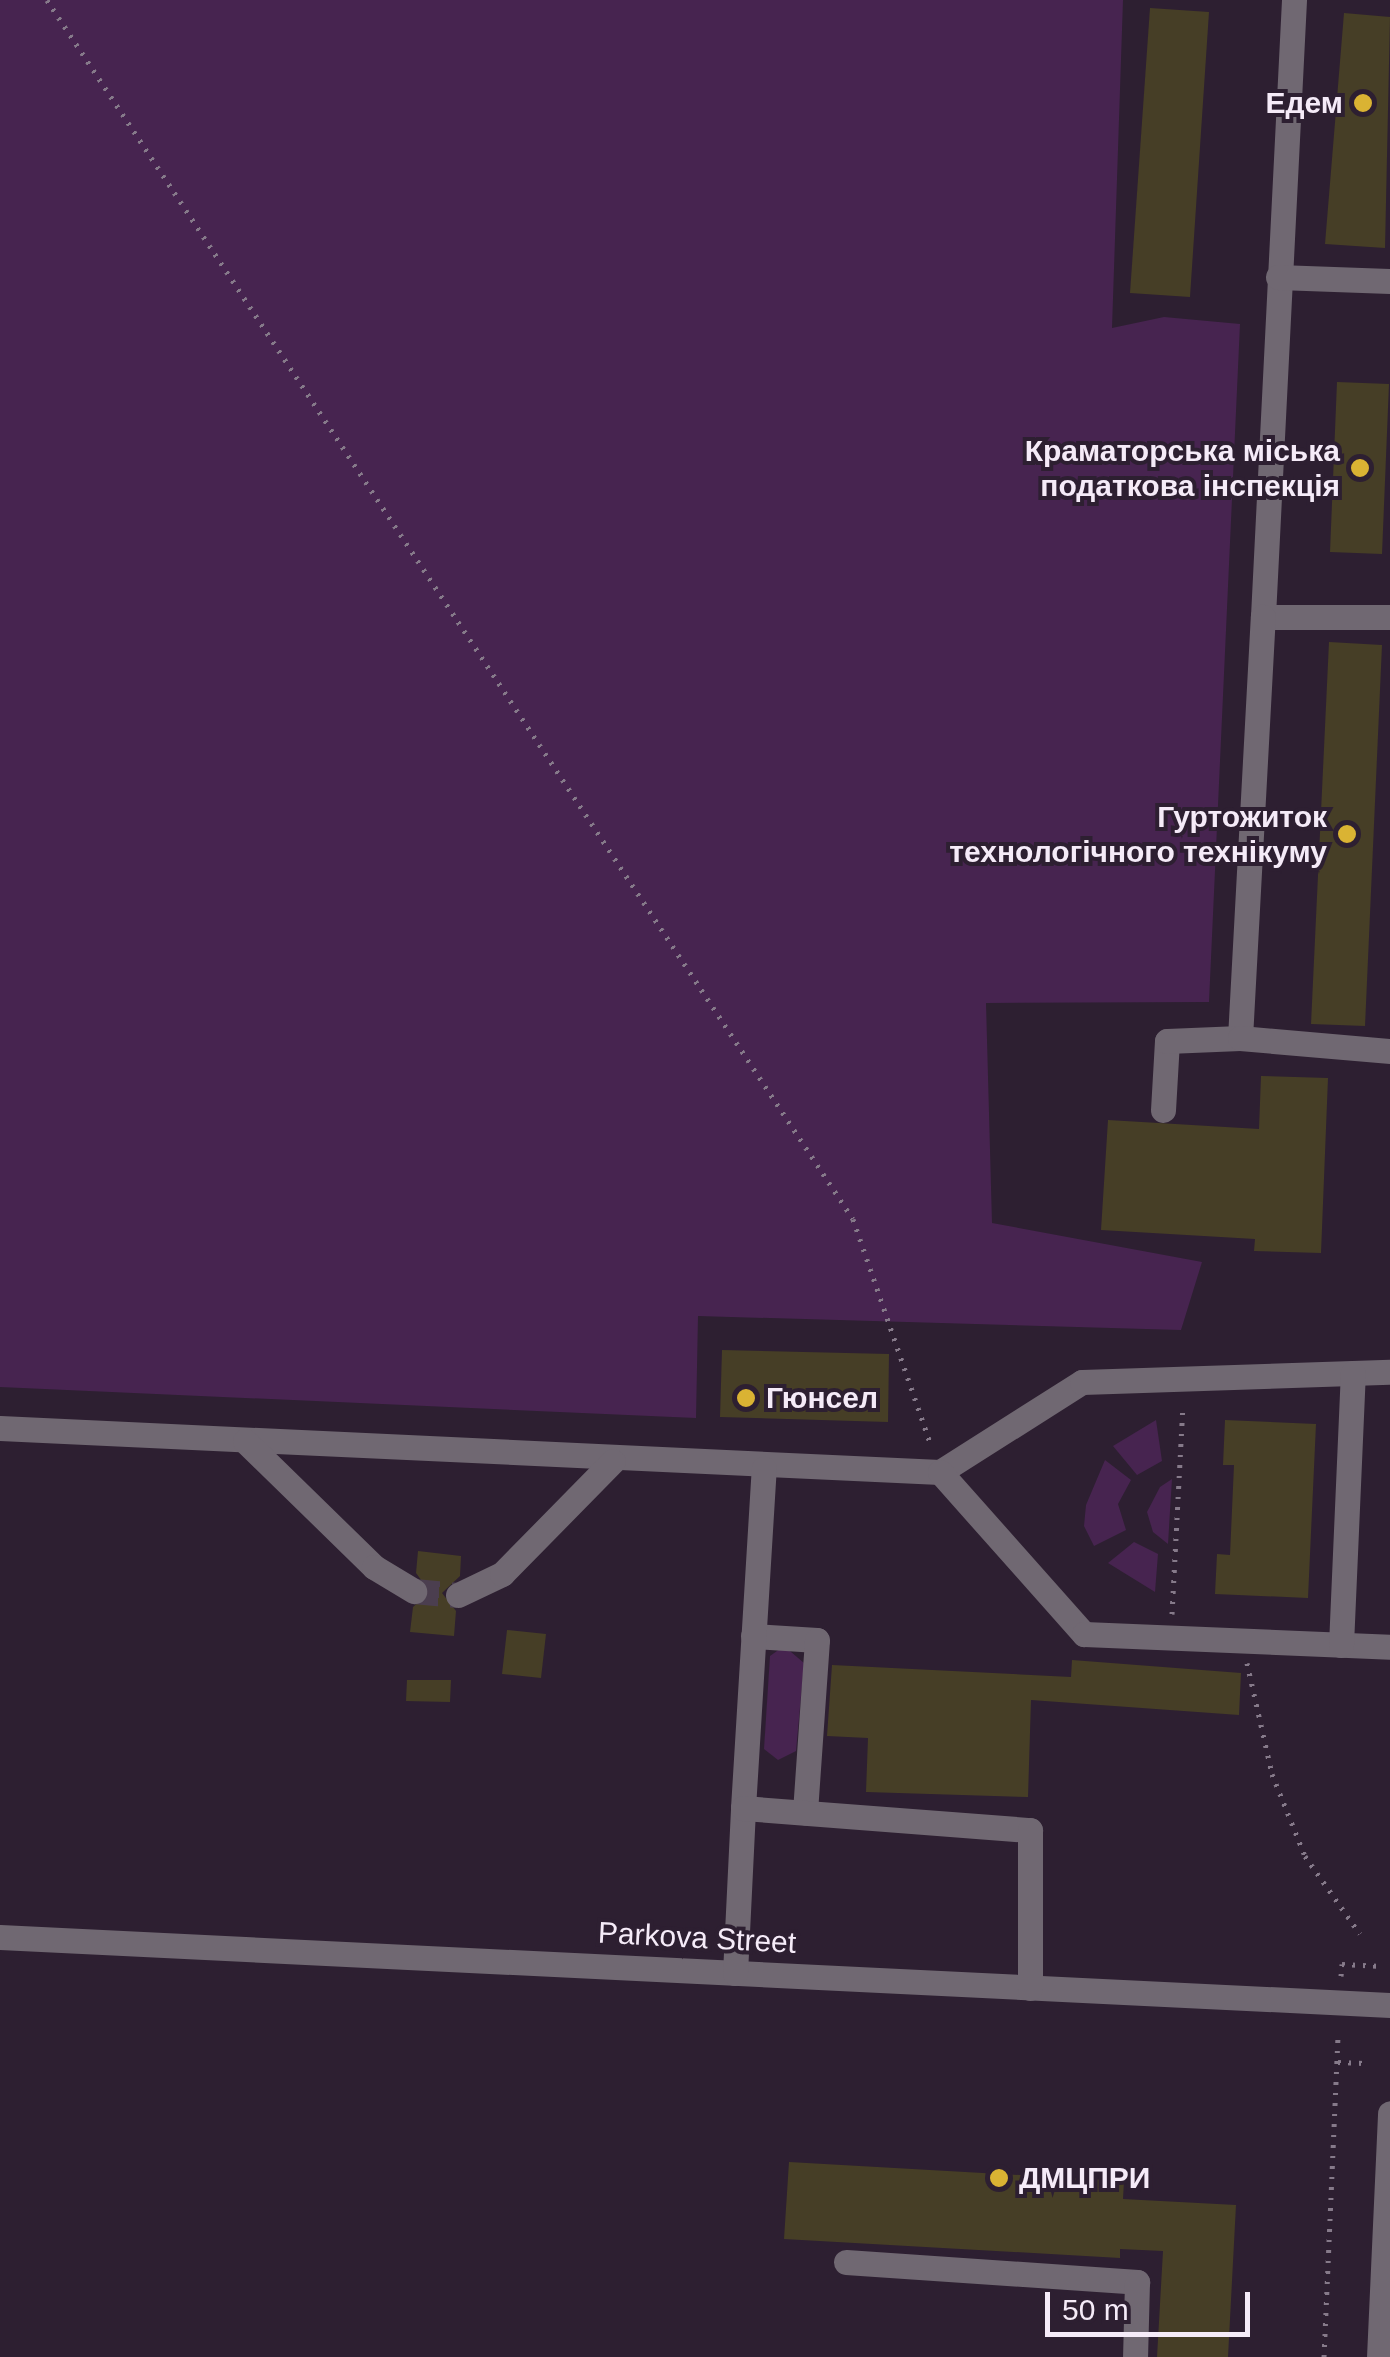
<!DOCTYPE html>
<html>
<head>
<meta charset="utf-8">
<style>
	body { margin:0 }
	#map { position:relative; width:1390px; height:2357px; overflow:hidden; background:#2d1f31; font-family:Arial,sans-serif }
	div>[style] { position:absolute }
	.green>* { inset:0; background:#472450 }
	.building>* { inset:0; background:#463e26 }
	.minor-tunnel>* { height:25px; margin-top:-12.5px; transform-origin:0; background:repeating-linear-gradient(90deg,#4b3e4f 0 25px,transparent 0 37px) }
	.path>* { height:5px; margin-top:-2.5px; transform-origin:0; background:repeating-linear-gradient(90deg,#867a8a 0 2.5px,transparent 0 10.5px) }
	.minor>* { height:25px; margin:-12.5px; padding:0 12.5px; transform-origin:12.5px; border-radius:12.5px; background:#706872 }
	.dots>* { width:28px; height:28px; translate:-50% -50%; box-sizing:border-box; border:5px solid #2d1f31; border-radius:50% }
	span { translate:-50% -50%; white-space:nowrap; text-align:center; line-height:1.15; -webkit-text-stroke:8px #2d1f31; paint-order:stroke }
	.poi-label { font-size:30px; color:#f5ebf8; font-weight:700 }
	.right { translate:-100% -50%; text-align:right }
	.left { translate:0 -50%; text-align:left }
	.street-label { font-size:30px; color:#f5ebf8 }
	.scale { position:absolute; left:1045px; top:2292px; width:205px; height:45px; box-sizing:border-box; border:5px solid #f5ebf8; border-top:0; padding-left:12px; font-size:30px; line-height:35px; white-space:nowrap; color:#f5ebf8; -webkit-text-stroke:8px #2d1f31; paint-order:stroke }
</style>
</head>
<body>
<div id="map">
	<div class="green">
		<i style="clip-path:polygon(0 0,1123px 0,1112px 328px,1164px 317px,1240px 324px,1209px 1002px,986px 1003px,992px 1223px,1202px 1262px,1181px 1330px,698px 1316px,696px 1418px,0 1387px)"></i>
		<i style="clip-path:polygon(1156px 1420px,1162px 1461px,1137px 1475px,1113px 1446px)"></i>
		<i style="clip-path:polygon(1105px 1460px,1131px 1480px,1118px 1504px,1126px 1530px,1094px 1546px,1084px 1526px,1086px 1505px)"></i>
		<i style="clip-path:polygon(1172px 1479px,1168px 1544px,1153px 1532px,1147px 1512px,1160px 1487px)"></i>
		<i style="clip-path:polygon(1134px 1542px,1158px 1554px,1155px 1592px,1108px 1563px)"></i>
		<i style="clip-path:polygon(784px 1646px,804px 1663px,796px 1751px,778px 1760px,764px 1749px,770px 1656px)"></i>
	</div>
	<div class="building">
		<i style="clip-path:polygon(1150px 8px,1209px 12px,1190px 297px,1130px 293px)"></i>
		<i style="clip-path:polygon(1344px 13px,1390px 17px,1385px 248px,1325px 244px)"></i>
		<i style="clip-path:polygon(1337px 382px,1389px 384px,1382px 554px,1330px 552px)"></i>
		<i style="clip-path:polygon(1329px 642px,1382px 645px,1365px 1026px,1311px 1024px)"></i>
		<i style="clip-path:polygon(1261px 1076px,1328px 1078px,1321px 1253px,1254px 1251px,1255px 1239px,1101px 1230px,1108px 1120px,1259px 1129px)"></i>
		<i style="clip-path:polygon(722px 1350px,889px 1354px,888px 1422px,720px 1417px)"></i>
		<i style="clip-path:polygon(1225px 1420px,1316px 1424px,1308px 1598px,1215px 1594px,1217px 1554px,1230px 1555px,1234px 1465px,1223px 1465px)"></i>
		<i style="clip-path:polygon(418px 1551px,461px 1556px,460px 1576px,442px 1593px,456px 1611px,454px 1636px,410px 1632px,413px 1607px,430px 1592px,416px 1573px)"></i>
		<i style="clip-path:polygon(507px 1630px,546px 1634px,541px 1678px,502px 1674px)"></i>
		<i style="clip-path:polygon(1072px 1660px,1241px 1673px,1239px 1715px,1031px 1700px,1028px 1797px,866px 1792px,868px 1738px,827px 1736px,832px 1665px,1071px 1677px)"></i>
		<i style="clip-path:polygon(407px 1680px,451px 1680px,450px 1702px,406px 1701px)"></i>
		<i style="clip-path:polygon(789px 2162px,1124px 2181px,1123px 2199px,1236px 2205px,1228px 2357px,1157px 2357px,1163px 2251px,1120px 2249px,1120px 2258px,784px 2239px)"></i>
	</div>
	<div class="minor-tunnel">
		<i style="left:414px;top:1591px;width:44px;rotate:5.2deg"></i>
	</div>
	<div class="path">
		<i style="left:47px;top:0;width:1461px;rotate:56.53deg"></i>
		<i style="left:853px;top:1219px;width:240px;rotate:71deg"></i>
		<i style="left:1172px;top:1614px;width:208px;rotate:-87deg"></i>
		<i style="left:1247px;top:1663px;width:114px;rotate:77.3deg"></i>
		<i style="left:1272px;top:1774px;width:88px;rotate:68.1deg"></i>
		<i style="left:1305px;top:1856px;width:95px;rotate:54.8deg"></i>
		<i style="left:1341px;top:1976px;width:12px;rotate:-85deg"></i>
		<i style="left:1342px;top:1964px;width:35px;rotate:3deg"></i>
		<i style="left:1338px;top:2062px;width:27px;rotate:2deg"></i>
		<i style="left:1324px;top:2357px;width:321px;rotate:-87.5deg"></i>
	</div>
	<div class="minor">
		<i style="left:1294px;top:0;width:618px;rotate:92.88deg"></i>
		<i style="left:1263px;top:617px;width:127px"></i>
		<i style="left:1278px;top:277px;width:112px;rotate:2deg"></i>
		<i style="left:1240px;top:1038px;width:422px;rotate:-86.9deg"></i>
		<i style="left:1163px;top:1110px;width:69px;rotate:-86.7deg"></i>
		<i style="left:1167px;top:1041px;width:73px;rotate:-2.4deg"></i>
		<i style="left:1240px;top:1038px;width:151px;rotate:5deg"></i>
		<i style="left:0;top:1428px;width:941px;rotate:2.68deg"></i>
		<i style="left:940px;top:1472px;width:168px;rotate:-32.4deg"></i>
		<i style="left:1082px;top:1382px;width:308px;rotate:-1.9deg"></i>
		<i style="left:245px;top:1441px;width:180px;rotate:44.3deg"></i>
		<i style="left:374px;top:1567px;width:47px;rotate:31deg"></i>
		<i style="left:940px;top:1472px;width:217px;rotate:48.4deg"></i>
		<i style="left:1084px;top:1634px;width:306px;rotate:2.4deg"></i>
		<i style="left:458px;top:1595px;width:49px;rotate:-25.5deg"></i>
		<i style="left:502px;top:1574px;width:158px;rotate:-45.5deg"></i>
		<i style="left:753px;top:1636px;width:64px;rotate:3.6deg"></i>
		<i style="left:817px;top:1640px;width:173px;rotate:94deg"></i>
		<i style="left:1341px;top:1645px;width:272px;rotate:-87.5deg"></i>
		<i style="left:743px;top:1808px;width:340px;rotate:-86.5deg"></i>
		<i style="left:0;top:1937px;width:1392px;rotate:2.8deg"></i>
		<i style="left:735px;top:1973px;width:165px;rotate:-87.2deg"></i>
		<i style="left:743px;top:1808px;width:288px;rotate:4.4deg"></i>
		<i style="left:1030px;top:1830px;width:158px;rotate:90deg"></i>
		<i style="left:846px;top:2262px;width:292px;rotate:3.9deg"></i>
		<i style="left:1137px;top:2282px;width:75px;rotate:91.5deg"></i>
		<i style="left:1379px;top:2357px;width:244px;rotate:-87.4deg"></i>
	</div>
	<div class="dots">
		<i style="left:1363px;top:103px;background:#dab333"></i>
		<i style="left:1360px;top:468px;background:#dab333"></i>
		<i style="left:1347px;top:834px;background:#dab333"></i>
		<i style="left:746px;top:1398px;background:#dab333"></i>
		<i style="left:999px;top:2178px;background:#dab333"></i>
	</div>
	<div class="poi-label">
		<span class="right" style="left:1343px;top:103px">Едем</span>
		<span class="right" style="left:1340px;top:468px">Краматорська міська<br>податкова інспекція</span>
		<span class="right" style="left:1327px;top:834px">Гуртожиток<br>технологічного технікуму</span>
		<span class="left" style="left:766px;top:1398px">Гюнсел</span>
		<span class="left" style="left:1019px;top:2178px">ДМЦПРИ</span>
	</div>
	<div class="street-label">
		<span style="left:697px;top:1938px;rotate:3deg">Parkova Street</span>
	</div>
	<div class="scale">50 m</div>
</div>
</body>
</html>
